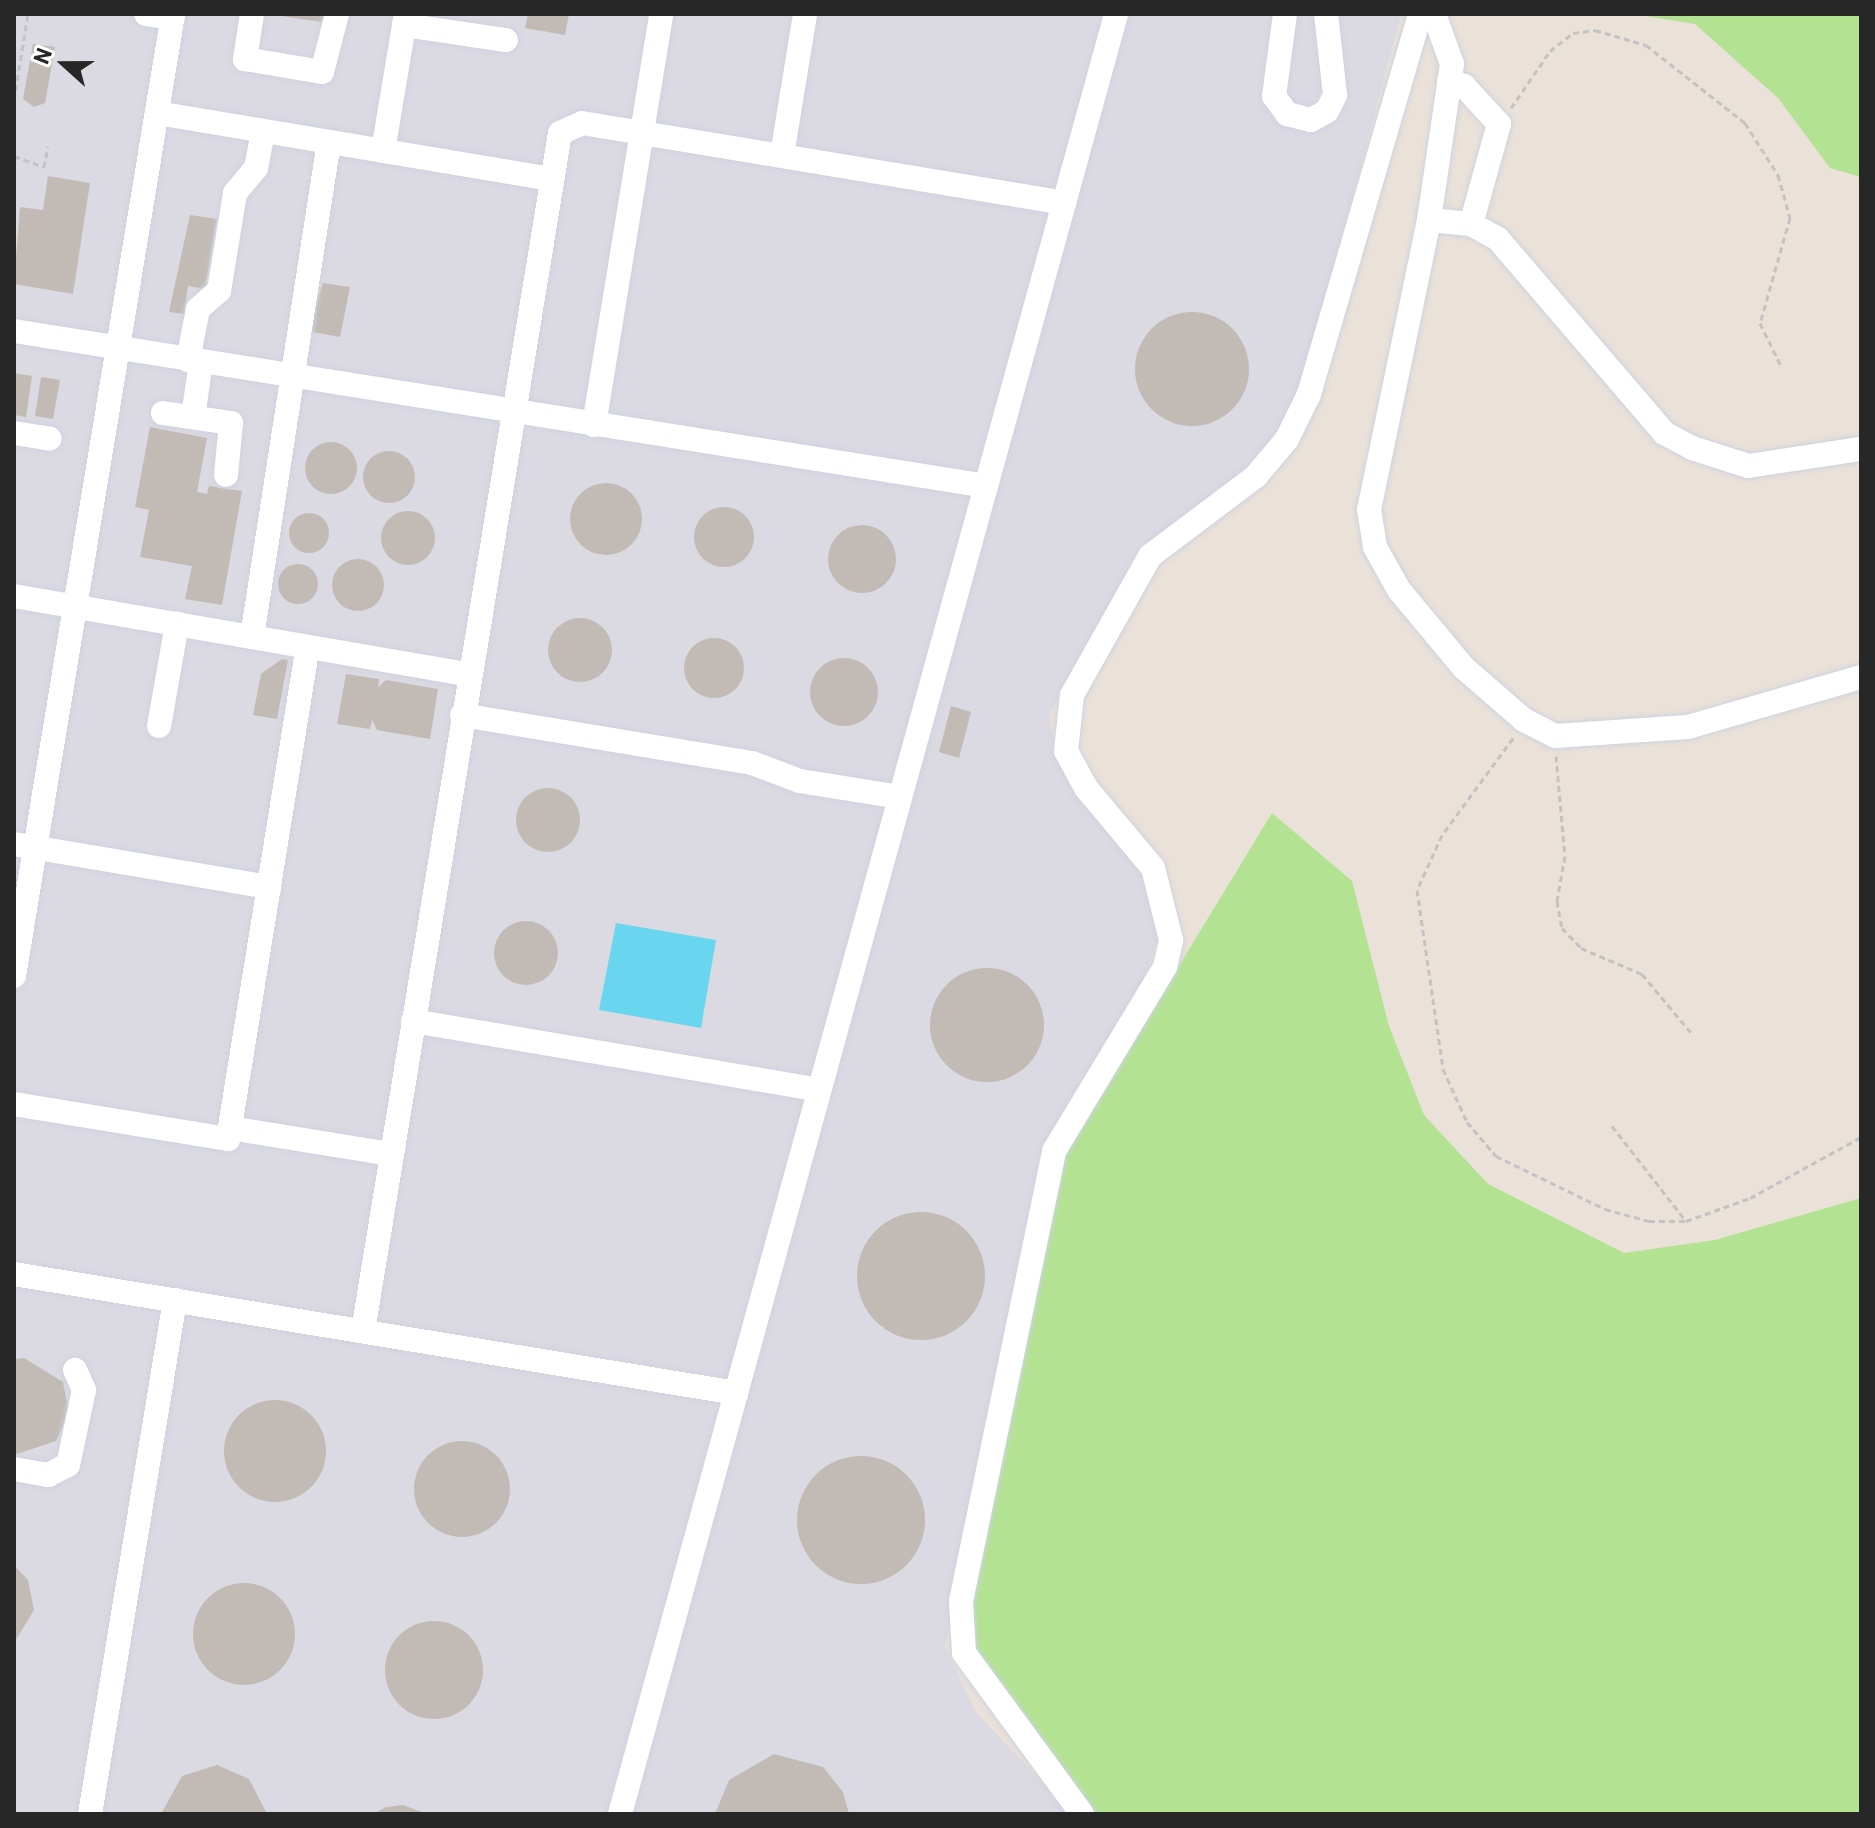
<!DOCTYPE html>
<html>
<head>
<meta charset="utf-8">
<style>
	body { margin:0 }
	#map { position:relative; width:1875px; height:1828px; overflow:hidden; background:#eae1d8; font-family:Barlow,sans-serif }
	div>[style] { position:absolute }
	.industrial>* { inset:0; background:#dbd9e2 }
	.green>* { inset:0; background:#b4e293 }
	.water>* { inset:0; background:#69d5ee }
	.building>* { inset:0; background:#c2bbb5 }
	.round { border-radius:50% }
	.path>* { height:3px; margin-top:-1.5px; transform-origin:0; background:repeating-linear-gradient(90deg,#c3c3c3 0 6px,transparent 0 10px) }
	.roads { filter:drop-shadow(0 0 2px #cdd3e1) drop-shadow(0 0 2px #cdd3e1) }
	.minor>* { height:24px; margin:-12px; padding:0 12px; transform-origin:12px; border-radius:12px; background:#fff }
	span { translate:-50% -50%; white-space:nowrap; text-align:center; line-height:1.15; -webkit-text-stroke:7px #fff; paint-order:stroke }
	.frame { position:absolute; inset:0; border:16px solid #272727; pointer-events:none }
	.north { position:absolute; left:24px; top:24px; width:80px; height:80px; -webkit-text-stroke:6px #fff; paint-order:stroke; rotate:291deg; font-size:22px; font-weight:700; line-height:32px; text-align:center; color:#272727 }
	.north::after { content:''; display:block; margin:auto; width:28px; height:36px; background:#272727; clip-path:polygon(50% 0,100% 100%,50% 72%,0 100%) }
</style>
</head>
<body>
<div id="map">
	<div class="industrial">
		<i style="clip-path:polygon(14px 14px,1401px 14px,1309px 360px,1283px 427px,1228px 488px,1150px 543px,1049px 715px,1057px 758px,1083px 805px,1131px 852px,1152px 889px,1161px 925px,1141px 991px,1033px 1203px,945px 1646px,975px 1711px,1072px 1814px,14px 1814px)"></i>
	</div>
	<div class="green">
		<i style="clip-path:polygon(1633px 14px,1861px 14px,1861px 177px,1830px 168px,1778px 98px,1695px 24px)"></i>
		<i style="clip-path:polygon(1272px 813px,1352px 881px,1389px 1026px,1424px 1115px,1488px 1184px,1624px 1253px,1715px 1240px,1861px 1198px,1861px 1814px,1095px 1814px,972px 1647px,973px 1600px,1065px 1153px)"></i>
	</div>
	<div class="water">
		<i style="clip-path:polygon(616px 923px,716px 940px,701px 1028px,599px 1010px)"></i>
	</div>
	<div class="building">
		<i style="clip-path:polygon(268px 14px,329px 14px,328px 23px)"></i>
		<i style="clip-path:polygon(528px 14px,569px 14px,565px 35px,525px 28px)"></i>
		<i style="clip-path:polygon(33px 44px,55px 47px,45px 103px,34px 107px,23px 99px)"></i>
		<i style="clip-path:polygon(48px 176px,90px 183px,73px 294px,14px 284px,20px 207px,43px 210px)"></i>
		<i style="clip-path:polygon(190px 215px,217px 219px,205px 289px,188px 286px,184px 314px,169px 312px)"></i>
		<i style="clip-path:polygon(323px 283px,350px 287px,340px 337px,307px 331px)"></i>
		<i class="round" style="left:1135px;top:312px;width:114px;height:114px"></i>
		<i style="clip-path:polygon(14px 373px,32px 376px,26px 417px,14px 415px)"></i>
		<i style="clip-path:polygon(41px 377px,60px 380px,53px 419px,35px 416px)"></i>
		<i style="clip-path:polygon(150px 427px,207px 438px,197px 492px,207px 494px,209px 486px,242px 491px,222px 605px,185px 599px,192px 566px,140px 557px,149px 510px,135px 507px)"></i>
		<i class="round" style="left:305px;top:442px;width:52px;height:52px"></i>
		<i class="round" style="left:363px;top:451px;width:52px;height:52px"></i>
		<i class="round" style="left:570px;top:483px;width:72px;height:72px"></i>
		<i class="round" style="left:694px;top:507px;width:60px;height:60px"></i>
		<i class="round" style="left:381px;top:511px;width:54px;height:54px"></i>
		<i class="round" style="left:289px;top:513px;width:40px;height:40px"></i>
		<i class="round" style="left:828px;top:525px;width:68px;height:68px"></i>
		<i class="round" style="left:332px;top:559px;width:52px;height:52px"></i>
		<i class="round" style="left:278px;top:564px;width:40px;height:40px"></i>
		<i class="round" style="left:548px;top:618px;width:64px;height:64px"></i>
		<i class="round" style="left:684px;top:638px;width:60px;height:60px"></i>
		<i class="round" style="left:810px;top:658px;width:68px;height:68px"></i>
		<i style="clip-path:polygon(282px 659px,288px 660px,277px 719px,253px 715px,261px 674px)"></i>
		<i style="clip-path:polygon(346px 674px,379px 679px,378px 687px,386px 680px,438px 689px,430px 739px,377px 730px,372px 720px,370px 729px,337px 724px)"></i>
		<i style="clip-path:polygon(951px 706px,971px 712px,959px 758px,939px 752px)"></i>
		<i class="round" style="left:516px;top:788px;width:64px;height:64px"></i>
		<i class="round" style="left:494px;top:921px;width:64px;height:64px"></i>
		<i class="round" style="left:930px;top:968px;width:114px;height:114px"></i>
		<i class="round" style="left:857px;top:1212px;width:128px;height:128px"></i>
		<i style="clip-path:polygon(24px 1358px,63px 1382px,69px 1413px,56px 1441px,14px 1455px,14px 1359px)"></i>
		<i class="round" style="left:224px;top:1400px;width:102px;height:102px"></i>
		<i class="round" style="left:414px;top:1441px;width:96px;height:96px"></i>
		<i class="round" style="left:797px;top:1456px;width:128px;height:128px"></i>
		<i style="clip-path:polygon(14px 1565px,28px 1580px,34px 1610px,14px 1643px)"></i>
		<i class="round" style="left:193px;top:1583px;width:102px;height:102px"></i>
		<i class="round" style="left:385px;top:1621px;width:98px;height:98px"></i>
		<i style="clip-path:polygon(774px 1754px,823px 1767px,843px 1792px,849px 1814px,715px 1814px,729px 1780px)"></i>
		<i style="clip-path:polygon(217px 1765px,249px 1779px,267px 1814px,161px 1814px,182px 1776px)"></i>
		<i style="clip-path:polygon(403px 1805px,427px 1814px,373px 1814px,386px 1807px)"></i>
	</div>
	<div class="path">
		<i style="left:14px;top:100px;width:87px;rotate:-80.8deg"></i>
		<i style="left:1511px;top:108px;width:69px;rotate:-55.6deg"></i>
		<i style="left:1550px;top:51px;width:29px;rotate:-38deg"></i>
		<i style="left:1573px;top:33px;width:22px;rotate:-8deg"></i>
		<i style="left:1595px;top:30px;width:53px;rotate:16.4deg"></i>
		<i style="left:1646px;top:45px;width:126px;rotate:38.2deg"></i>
		<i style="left:1745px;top:123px;width:62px;rotate:57.6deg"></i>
		<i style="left:1778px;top:175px;width:45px;rotate:74.4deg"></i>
		<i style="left:1790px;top:218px;width:109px;rotate:105.9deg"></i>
		<i style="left:1760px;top:323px;width:50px;rotate:63.9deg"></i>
		<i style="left:14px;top:156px;width:32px;rotate:20deg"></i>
		<i style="left:44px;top:167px;width:21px;rotate:-79deg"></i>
		<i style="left:1513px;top:738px;width:120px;rotate:126.2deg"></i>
		<i style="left:1442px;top:835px;width:60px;rotate:114.4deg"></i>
		<i style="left:1417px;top:890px;width:181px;rotate:81.7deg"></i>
		<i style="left:1443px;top:1069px;width:58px;rotate:65.6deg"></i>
		<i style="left:1467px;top:1122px;width:45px;rotate:49.5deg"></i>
		<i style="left:1496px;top:1156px;width:121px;rotate:25.9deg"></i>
		<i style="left:1605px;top:1209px;width:46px;rotate:15.3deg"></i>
		<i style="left:1649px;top:1221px;width:37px"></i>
		<i style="left:1686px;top:1221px;width:68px;rotate:-19.8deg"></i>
		<i style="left:1750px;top:1198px;width:127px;rotate:-28.8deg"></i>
		<i style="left:1556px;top:756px;width:100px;rotate:84.9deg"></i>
		<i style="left:1565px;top:856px;width:46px;rotate:100.1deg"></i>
		<i style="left:1557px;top:901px;width:27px;rotate:80deg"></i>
		<i style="left:1562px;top:928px;width:28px;rotate:46deg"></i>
		<i style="left:1581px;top:948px;width:66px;rotate:23.1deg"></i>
		<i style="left:1642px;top:974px;width:80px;rotate:50.1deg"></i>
		<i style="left:1612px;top:1126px;width:120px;rotate:52.1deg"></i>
	</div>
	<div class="roads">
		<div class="minor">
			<i style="left:146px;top:14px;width:27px;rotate:8deg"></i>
			<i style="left:252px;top:14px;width:46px;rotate:98.8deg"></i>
			<i style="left:245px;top:59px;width:78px;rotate:9.6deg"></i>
			<i style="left:322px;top:72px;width:60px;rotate:-75.5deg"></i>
			<i style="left:1285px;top:14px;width:83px;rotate:97.6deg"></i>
			<i style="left:1274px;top:96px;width:22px;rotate:54deg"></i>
			<i style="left:1287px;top:114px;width:25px;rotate:14deg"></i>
			<i style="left:1311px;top:120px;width:18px;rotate:-29deg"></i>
			<i style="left:1327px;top:111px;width:18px;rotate:-63deg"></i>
			<i style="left:1335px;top:95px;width:81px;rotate:-96.3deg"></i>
			<i style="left:1434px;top:14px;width:53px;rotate:70.2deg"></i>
			<i style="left:1452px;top:64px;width:158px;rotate:98.4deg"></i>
			<i style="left:1429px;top:220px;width:295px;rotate:101.7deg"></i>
			<i style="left:1369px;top:509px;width:38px;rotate:81deg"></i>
			<i style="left:1375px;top:547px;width:49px;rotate:60.8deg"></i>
			<i style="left:1399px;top:590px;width:102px;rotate:50.2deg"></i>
			<i style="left:1464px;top:668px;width:79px;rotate:40.9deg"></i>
			<i style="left:1524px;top:720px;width:35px;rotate:27deg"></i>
			<i style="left:1555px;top:736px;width:133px;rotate:-3.9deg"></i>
			<i style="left:1688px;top:727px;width:180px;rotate:-16.1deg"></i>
			<i style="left:404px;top:25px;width:103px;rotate:8.4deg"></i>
			<i style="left:1449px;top:81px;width:16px;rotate:18deg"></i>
			<i style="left:1464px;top:86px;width:52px;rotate:47.4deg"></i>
			<i style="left:1499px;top:124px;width:104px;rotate:105.6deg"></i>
			<i style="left:157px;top:113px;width:399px;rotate:9.5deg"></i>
			<i style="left:383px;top:151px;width:139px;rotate:-80.5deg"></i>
			<i style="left:782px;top:155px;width:143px;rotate:-80.7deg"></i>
			<i style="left:1429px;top:220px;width:42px;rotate:5.4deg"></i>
			<i style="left:1471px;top:224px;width:31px;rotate:29deg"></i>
			<i style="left:1498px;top:239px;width:255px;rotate:49.4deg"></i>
			<i style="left:1664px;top:433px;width:32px;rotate:28deg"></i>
			<i style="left:1692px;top:448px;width:59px;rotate:17.8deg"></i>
			<i style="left:1748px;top:466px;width:114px;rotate:-8.6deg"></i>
			<i style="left:14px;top:331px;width:984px;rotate:9.06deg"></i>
			<i style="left:188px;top:360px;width:52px;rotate:-78.9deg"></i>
			<i style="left:198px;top:309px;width:28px;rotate:-41deg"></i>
			<i style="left:219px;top:291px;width:99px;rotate:-80.7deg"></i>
			<i style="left:235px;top:193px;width:33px;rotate:-50deg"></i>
			<i style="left:256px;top:168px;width:38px;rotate:-79deg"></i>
			<i style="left:163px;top:413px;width:69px;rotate:8.4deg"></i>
			<i style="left:231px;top:423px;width:52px;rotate:95.5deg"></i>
			<i style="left:193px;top:417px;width:56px;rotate:-81.7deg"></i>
			<i style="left:594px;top:425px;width:416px;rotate:-80.7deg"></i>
			<i style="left:14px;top:433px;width:36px;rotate:9deg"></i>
			<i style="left:14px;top:596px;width:462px;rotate:9.8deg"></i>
			<i style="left:252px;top:637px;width:501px;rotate:-81.16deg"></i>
			<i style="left:462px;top:715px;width:294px;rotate:9.4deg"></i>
			<i style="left:752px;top:763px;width:51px;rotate:20.6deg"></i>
			<i style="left:800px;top:781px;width:101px;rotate:9.1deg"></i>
			<i style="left:159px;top:726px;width:104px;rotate:-80deg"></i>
			<i style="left:14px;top:844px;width:259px;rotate:9.6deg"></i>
			<i style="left:14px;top:976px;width:975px;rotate:-80.61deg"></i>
			<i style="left:413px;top:1021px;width:412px;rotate:9.6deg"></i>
			<i style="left:14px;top:1104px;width:217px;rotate:9.3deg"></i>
			<i style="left:228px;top:1139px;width:498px;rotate:-80.8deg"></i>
			<i style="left:230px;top:1128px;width:163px;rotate:9.2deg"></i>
			<i style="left:14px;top:1274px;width:732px;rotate:9.36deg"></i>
			<i style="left:363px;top:1331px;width:1214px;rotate:-80.66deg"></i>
			<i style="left:560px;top:133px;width:24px;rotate:-24deg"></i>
			<i style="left:582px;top:123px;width:489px;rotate:9.4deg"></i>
			<i style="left:14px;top:1469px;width:35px;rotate:10deg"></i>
			<i style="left:48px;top:1475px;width:22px;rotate:-27deg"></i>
			<i style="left:68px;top:1465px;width:77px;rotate:-78deg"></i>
			<i style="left:84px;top:1390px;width:22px;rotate:-114deg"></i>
			<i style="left:90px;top:1814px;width:521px;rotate:-80.61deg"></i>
			<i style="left:620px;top:1814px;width:1867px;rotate:-74.59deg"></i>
			<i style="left:1082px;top:1814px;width:200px;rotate:-126.2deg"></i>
			<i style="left:964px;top:1653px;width:52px;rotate:-93.3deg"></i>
			<i style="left:961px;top:1601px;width:460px;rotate:-78.3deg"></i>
			<i style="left:1054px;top:1151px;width:215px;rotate:-58.9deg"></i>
			<i style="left:1165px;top:967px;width:28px;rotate:-77deg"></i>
			<i style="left:1171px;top:940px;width:74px;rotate:-104deg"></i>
			<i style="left:1153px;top:868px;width:104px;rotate:-129.9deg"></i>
			<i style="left:1086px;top:788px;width:42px;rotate:-118.4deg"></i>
			<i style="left:1066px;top:751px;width:56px;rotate:-83.9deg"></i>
			<i style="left:1072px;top:695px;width:159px;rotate:-60.7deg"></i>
			<i style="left:1150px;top:556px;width:133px;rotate:-37deg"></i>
			<i style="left:1256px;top:476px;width:48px;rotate:-50deg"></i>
			<i style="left:1287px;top:439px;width:50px;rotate:-63.9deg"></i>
			<i style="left:1309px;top:394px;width:396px;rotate:-73.7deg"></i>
		</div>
	</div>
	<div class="frame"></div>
	<div class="north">N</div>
</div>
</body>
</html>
